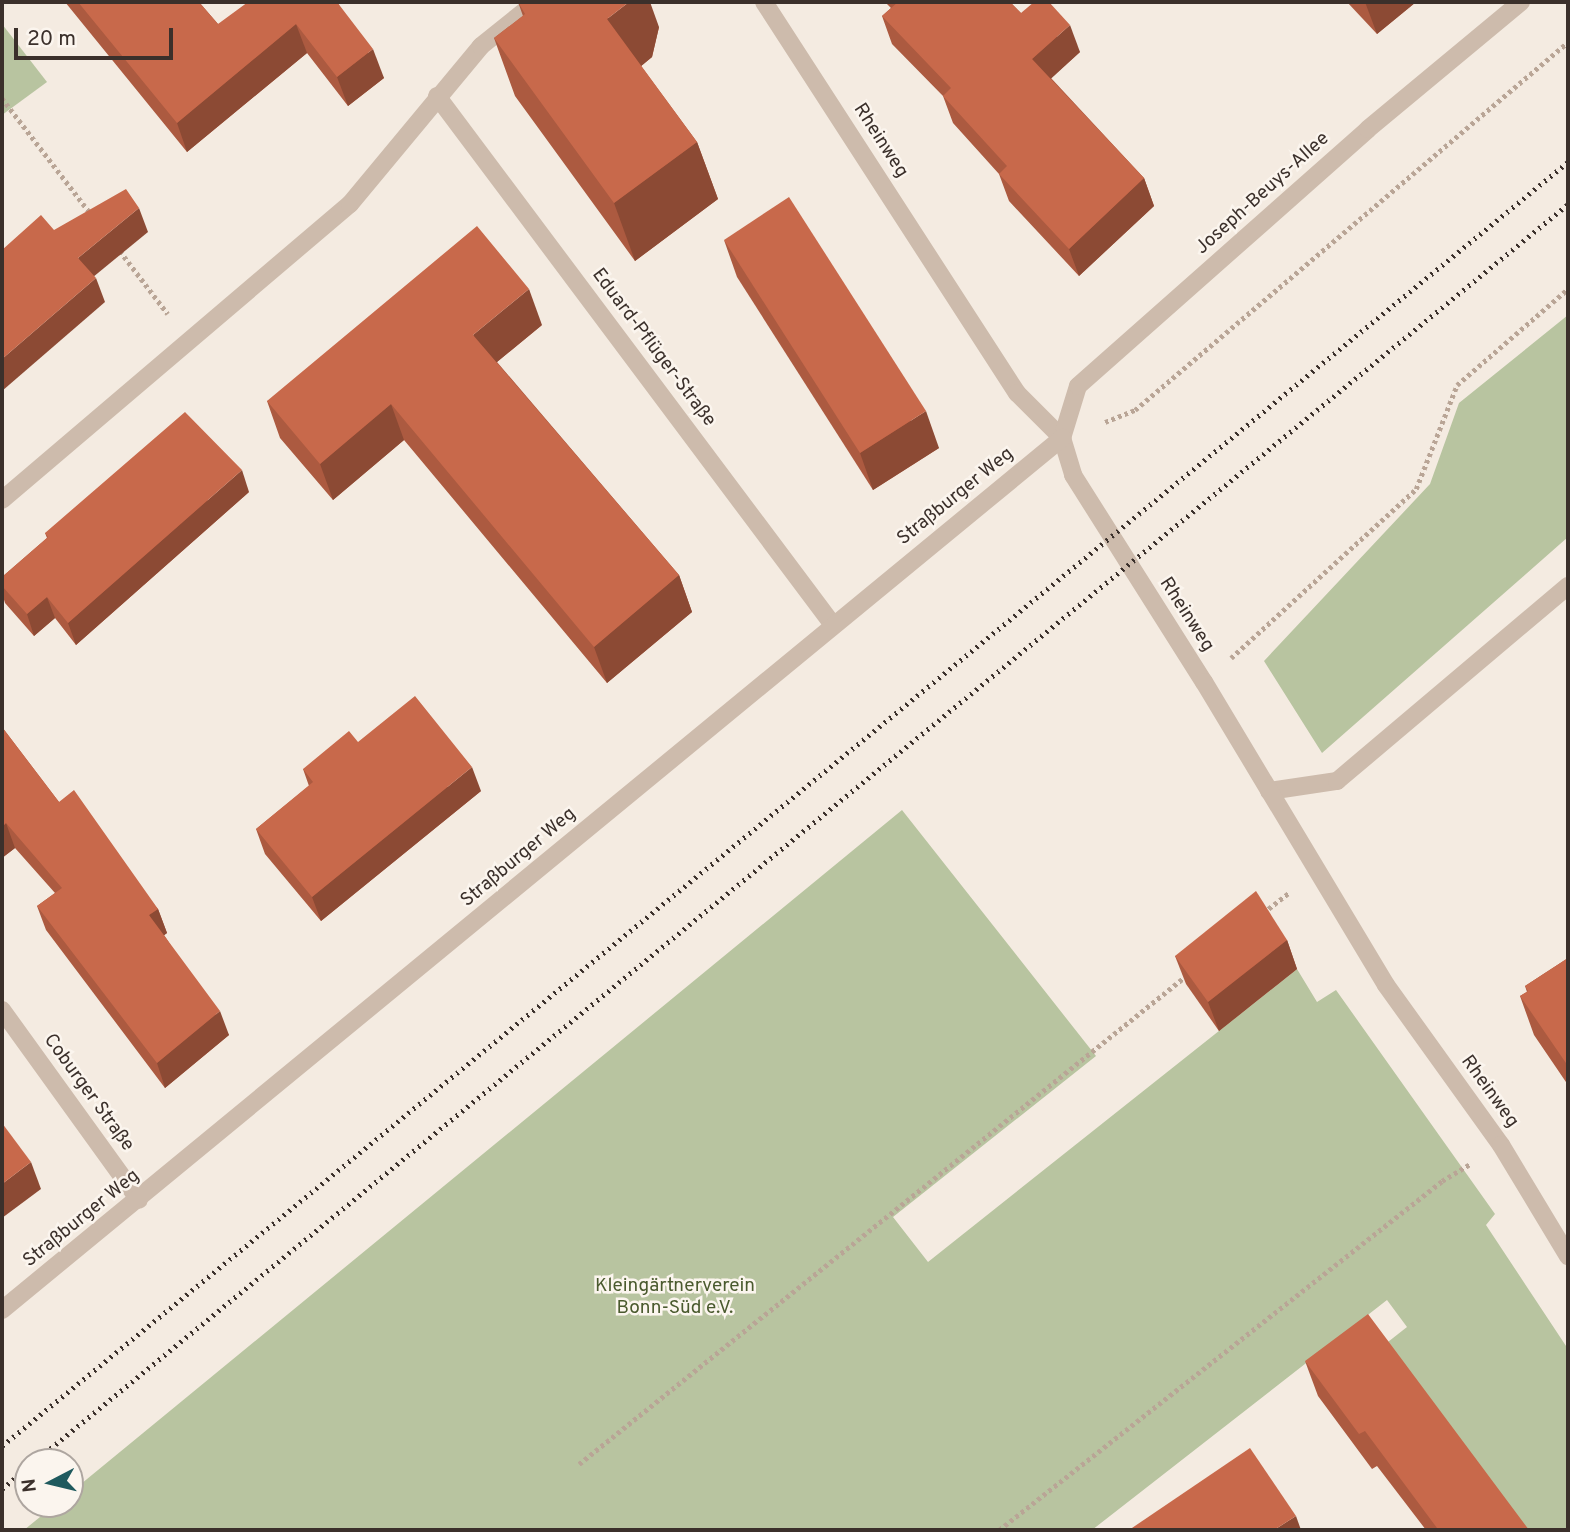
<!DOCTYPE html>
<html>
<head>
<meta charset="utf-8">
<style>
	body { margin:0 }
	#map { position:relative; width:1570px; height:1532px; overflow:hidden; background:#f4ebe1; font-family:Overpass,sans-serif }
	div>[style] { position:absolute }
	.green>* { inset:0; background:#b8c4a0 }
	.path>* { height:4.5px; margin-top:-2.25px; transform-origin:0; background:repeating-linear-gradient(90deg,#b9a596 0 3.5px,transparent 0 7px) }
	.service>* { height:18px; margin:-9px; padding:0 9px; transform-origin:9px; border-radius:9px; background:#cdbbac }
	.minor>* { height:18px; margin:-9px; padding:0 9px; transform-origin:9px; border-radius:9px; background:#cdbbac }
	.rail>* { height:5px; margin-top:-2.5px; transform-origin:0; background:repeating-linear-gradient(90deg,#3b302b 0 2px,transparent 0 7px) }
	.wall>* { inset:0; background:#ac5a40 }
	.shaded-wall>* { inset:0; background:#8c4a34 }
	.building>* { inset:0; background:#c8694b }
	span { translate:-50% -50%; white-space:nowrap; text-align:center; line-height:1.15; -webkit-text-stroke:5px #fbf5ee; paint-order:stroke }
	.street-label { font-size:19px; color:#3b302b }
	.park-label { font-size:19px; color:#4a5a2e }
	.frame { position:absolute; inset:0; border:4px solid #3b302b; pointer-events:none }
	.north { position:absolute; left:14px; top:1448px; width:70px; height:70px; box-sizing:border-box; background:#fbf5ee; border:2px solid #aea6a0; border-radius:50%; rotate:263deg; font-size:19px; font-weight:700; line-height:28px; text-align:center; color:#3b302b }
	.north::after { content:''; display:block; margin:auto; width:24px; height:32px; background:#1f5a5e; clip-path:polygon(50% 0,100% 100%,50% 72%,0 100%) }
	.scale { position:absolute; left:14px; top:28px; width:159px; height:32px; box-sizing:border-box; border:4px solid #3b302b; border-top:0; padding-left:9px; font-size:21px; line-height:24px; white-space:nowrap; color:#3b302b; -webkit-text-stroke:5px #fbf5ee; paint-order:stroke }
</style>
</head>
<body>
<div id="map">
	<div class="green">
		<i style="clip-path:polygon(2px 24px,47px 82px,2px 115px)"></i>
		<i style="clip-path:polygon(1568px 315px,1568px 537px,1322px 753px,1264px 661px,1430px 484px,1459px 403px)"></i>
		<i style="clip-path:polygon(902px 810px,1096px 1056px,893px 1217px,928px 1262px,1297px 969px,1317px 1002px,1336px 990px,1495px 1214px,1486px 1225px,1568px 1349px,1568px 1530px,1516px 1530px,1379px 1349px,1407px 1327px,1387px 1300px,1092px 1530px,24px 1530px,56px 1504px,70px 1504px,70px 1493px)"></i>
	</div>
	<div class="path">
		<i style="left:2px;top:98px;width:146px;rotate:52.5deg"></i>
		<i style="left:120px;top:251px;width:79px;rotate:52.7deg"></i>
		<i style="left:1105px;top:422px;width:32px;rotate:-22deg"></i>
		<i style="left:1135px;top:410px;width:568px;rotate:-40.36deg"></i>
		<i style="left:1231px;top:658px;width:251px;rotate:-42.4deg"></i>
		<i style="left:1416px;top:489px;width:112px;rotate:-68.5deg"></i>
		<i style="left:1457px;top:385px;width:147px;rotate:-40.9deg"></i>
		<i style="left:1263px;top:913px;width:33px;rotate:-38deg"></i>
		<i style="left:579px;top:1464px;width:779px;rotate:-38.8deg"></i>
		<i style="left:999px;top:1530px;width:564px;rotate:-38.23deg"></i>
		<i style="left:1442px;top:1181px;width:33px;rotate:-31deg"></i>
	</div>
	<div class="service">
		<i style="left:1269px;top:791px;width:69px;rotate:-8.4deg"></i>
		<i style="left:1337px;top:781px;width:302px;rotate:-40.2deg"></i>
	</div>
	<div class="minor">
		<i style="left:764px;top:2px;width:466px;rotate:57.1deg"></i>
		<i style="left:1017px;top:393px;width:64px;rotate:45deg"></i>
		<i style="left:1062px;top:438px;width:39px;rotate:73deg"></i>
		<i style="left:1073px;top:475px;width:245px;rotate:57.7deg"></i>
		<i style="left:1204px;top:682px;width:353px;rotate:59deg"></i>
		<i style="left:1386px;top:985px;width:197px;rotate:54.3deg"></i>
		<i style="left:1501px;top:1145px;width:130px;rotate:58.9deg"></i>
		<i style="left:437px;top:96px;width:661px;rotate:53.18deg"></i>
		<i style="left:1062px;top:438px;width:54px;rotate:-72.9deg"></i>
		<i style="left:1078px;top:386px;width:387px;rotate:-41.5deg"></i>
		<i style="left:1368px;top:129px;width:199px;rotate:-39.7deg"></i>
		<i style="left:2px;top:500px;width:457px;rotate:-40.4deg"></i>
		<i style="left:350px;top:204px;width:205px;rotate:-50.3deg"></i>
		<i style="left:481px;top:46px;width:70px;rotate:-38.7deg"></i>
		<i style="left:2px;top:1010px;width:234px;rotate:54.2deg"></i>
		<i style="left:2px;top:1310px;width:1373px;rotate:-39.44deg"></i>
	</div>
	<div class="rail">
		<i style="left:2px;top:1446px;width:2025px;rotate:-39.35deg"></i>
		<i style="left:34px;top:1462px;width:1984px;rotate:-39.35deg"></i>
		<i style="left:2px;top:1489px;width:34px;rotate:-40deg"></i>
	</div>
	<div class="wall">
		<i style="clip-path:polygon(65px 2px,199px 2px,218px 24px,337px 2px,384px 78px,348px 106px,307px 53px,187px 152px)"></i>
		<i style="clip-path:polygon(518px 2px,659px 27px,652px 57px,641px 66px,697px 142px,718px 199px,635px 261px,515px 96px,494px 38px,523px 16px)"></i>
		<i style="clip-path:polygon(885px 2px,1010px 2px,1021px 13px,1080px 52px,1051px 78px,1144px 178px,1154px 206px,1079px 276px,1009px 201px,999px 174px,953px 123px,943px 96px,892px 44px,882px 16px,891px 8px)"></i>
		<i style="clip-path:polygon(1347px 2px,1416px 2px,1377px 34px)"></i>
		<i style="clip-path:polygon(724px 240px,939px 448px,873px 490px,737px 277px)"></i>
		<i style="clip-path:polygon(542px 325px,497px 362px,679px 575px,692px 612px,607px 683px,404px 440px,333px 500px,280px 438px,267px 401px)"></i>
		<i style="clip-path:polygon(249px 492px,76px 645px,55px 618px,34px 636px,5px 603px,2px 593px,2px 577px,47px 538px,45px 533px)"></i>
		<i style="clip-path:polygon(2px 727px,59px 802px,158px 909px,167px 933px,164px 935px,229px 1035px,165px 1088px,46px 930px,37px 906px,55px 893px,15px 848px,2px 858px)"></i>
		<i style="clip-path:polygon(303px 769px,481px 791px,321px 921px,265px 854px,256px 829px,309px 786px)"></i>
		<i style="clip-path:polygon(1287px 940px,1297px 969px,1219px 1031px,1186px 984px,1175px 956px)"></i>
		<i style="clip-path:polygon(1568px 958px,1568px 1085px,1534px 1035px,1520px 996px,1527px 992px,1525px 986px)"></i>
		<i style="clip-path:polygon(1305px 1361px,1529px 1530px,1426px 1530px,1377px 1466px,1372px 1469px,1318px 1396px)"></i>
	</div>
	<div class="shaded-wall">
		<i style="clip-path:polygon(629px 2px,650px 2px,659px 27px,652px 57px,628px 77px,607px 19px)"></i>
		<i style="clip-path:polygon(1365px 2px,1416px 2px,1377px 34px)"></i>
		<i style="clip-path:polygon(296px 24px,307px 53px,187px 152px,177px 123px)"></i>
		<i style="clip-path:polygon(1070px 25px,1080px 52px,1043px 86px,1032px 59px)"></i>
		<i style="clip-path:polygon(373px 49px,384px 78px,348px 106px,337px 77px)"></i>
		<i style="clip-path:polygon(697px 142px,718px 199px,635px 261px,614px 203px)"></i>
		<i style="clip-path:polygon(1144px 178px,1154px 206px,1079px 276px,1069px 249px)"></i>
		<i style="clip-path:polygon(139px 208px,148px 232px,87px 282px,78px 258px)"></i>
		<i style="clip-path:polygon(96px 278px,105px 302px,2px 391px,2px 359px)"></i>
		<i style="clip-path:polygon(529px 289px,542px 325px,486px 371px,473px 335px)"></i>
		<i style="clip-path:polygon(391px 404px,404px 440px,333px 500px,320px 464px)"></i>
		<i style="clip-path:polygon(926px 411px,939px 448px,873px 490px,860px 453px)"></i>
		<i style="clip-path:polygon(242px 470px,249px 492px,76px 645px,68px 623px)"></i>
		<i style="clip-path:polygon(679px 575px,692px 612px,607px 683px,594px 647px)"></i>
		<i style="clip-path:polygon(47px 597px,55px 618px,34px 636px,27px 614px)"></i>
		<i style="clip-path:polygon(472px 767px,481px 791px,321px 921px,312px 897px)"></i>
		<i style="clip-path:polygon(6px 823px,15px 848px,2px 858px,2px 827px)"></i>
		<i style="clip-path:polygon(158px 909px,167px 933px,158px 940px,149px 915px)"></i>
		<i style="clip-path:polygon(1287px 940px,1297px 969px,1219px 1031px,1208px 1002px)"></i>
		<i style="clip-path:polygon(220px 1011px,229px 1035px,165px 1088px,157px 1063px)"></i>
		<i style="clip-path:polygon(31px 1162px,41px 1189px,2px 1218px,2px 1184px)"></i>
		<i style="clip-path:polygon(1296px 1516px,1301px 1530px,1274px 1530px)"></i>
	</div>
	<div class="building">
		<i style="clip-path:polygon(78px 2px,199px 2px,218px 24px,248px 2px,337px 2px,373px 49px,337px 77px,296px 24px,177px 123px)"></i>
		<i style="clip-path:polygon(518px 2px,629px 2px,607px 19px,697px 142px,614px 203px,494px 38px,525px 14px)"></i>
		<i style="clip-path:polygon(898px 2px,1010px 2px,1021px 13px,1034px 2px,1049px 2px,1070px 25px,1032px 59px,1144px 178px,1069px 249px,999px 174px,1007px 166px,943px 96px,951px 88px,882px 16px)"></i>
		<i style="clip-path:polygon(126px 189px,139px 208px,78px 258px,96px 278px,2px 359px,2px 250px,41px 215px,54px 230px)"></i>
		<i style="clip-path:polygon(789px 197px,926px 411px,860px 453px,724px 240px)"></i>
		<i style="clip-path:polygon(477px 226px,529px 289px,473px 335px,679px 575px,594px 647px,391px 404px,320px 464px,267px 401px)"></i>
		<i style="clip-path:polygon(185px 412px,242px 470px,68px 623px,47px 597px,27px 614px,2px 586px,2px 577px,48px 537px,45px 533px)"></i>
		<i style="clip-path:polygon(415px 696px,472px 767px,312px 897px,256px 829px,313px 782px,303px 769px,349px 731px,358px 742px)"></i>
		<i style="clip-path:polygon(2px 727px,59px 802px,74px 790px,158px 909px,149px 915px,220px 1011px,157px 1063px,37px 906px,62px 888px,6px 823px,2px 827px)"></i>
		<i style="clip-path:polygon(1256px 891px,1287px 940px,1208px 1002px,1175px 956px)"></i>
		<i style="clip-path:polygon(1568px 958px,1568px 1066px,1520px 996px,1528px 991px,1525px 986px)"></i>
		<i style="clip-path:polygon(2px 1123px,31px 1162px,2px 1184px)"></i>
		<i style="clip-path:polygon(1368px 1314px,1529px 1530px,1436px 1530px,1437px 1528px,1365px 1431px,1359px 1434px,1305px 1361px)"></i>
		<i style="clip-path:polygon(1250px 1448px,1296px 1516px,1274px 1530px,1129px 1530px)"></i>
	</div>
	<div class="street-label">
		<span style="left:880px;top:141px;rotate:57deg">Rheinweg</span>
		<span style="left:1263px;top:194px;rotate:-42deg">Joseph-Beuys-Allee</span>
		<span style="left:653px;top:348px;rotate:53deg">Eduard-Pflüger-Straße</span>
		<span style="left:956px;top:497px;rotate:-39deg">Straßburger Weg</span>
		<span style="left:1186px;top:615px;rotate:57deg">Rheinweg</span>
		<span style="left:519px;top:858px;rotate:-40deg">Straßburger Weg</span>
		<span style="left:1489px;top:1092px;rotate:54deg">Rheinweg</span>
		<span style="left:88px;top:1093px;rotate:54deg">Coburger Straße</span>
		<span style="left:82px;top:1219px;rotate:-39deg">Straßburger Weg</span>
	</div>
	<div class="park-label">
		<span style="left:675px;top:1298px">Kleingärtnerverein<br>Bonn-Süd e.V.</span>
	</div>
	<div class="frame"></div>
	<div class="north">N</div>
	<div class="scale">20 m</div>
</div>
</body>
</html>
